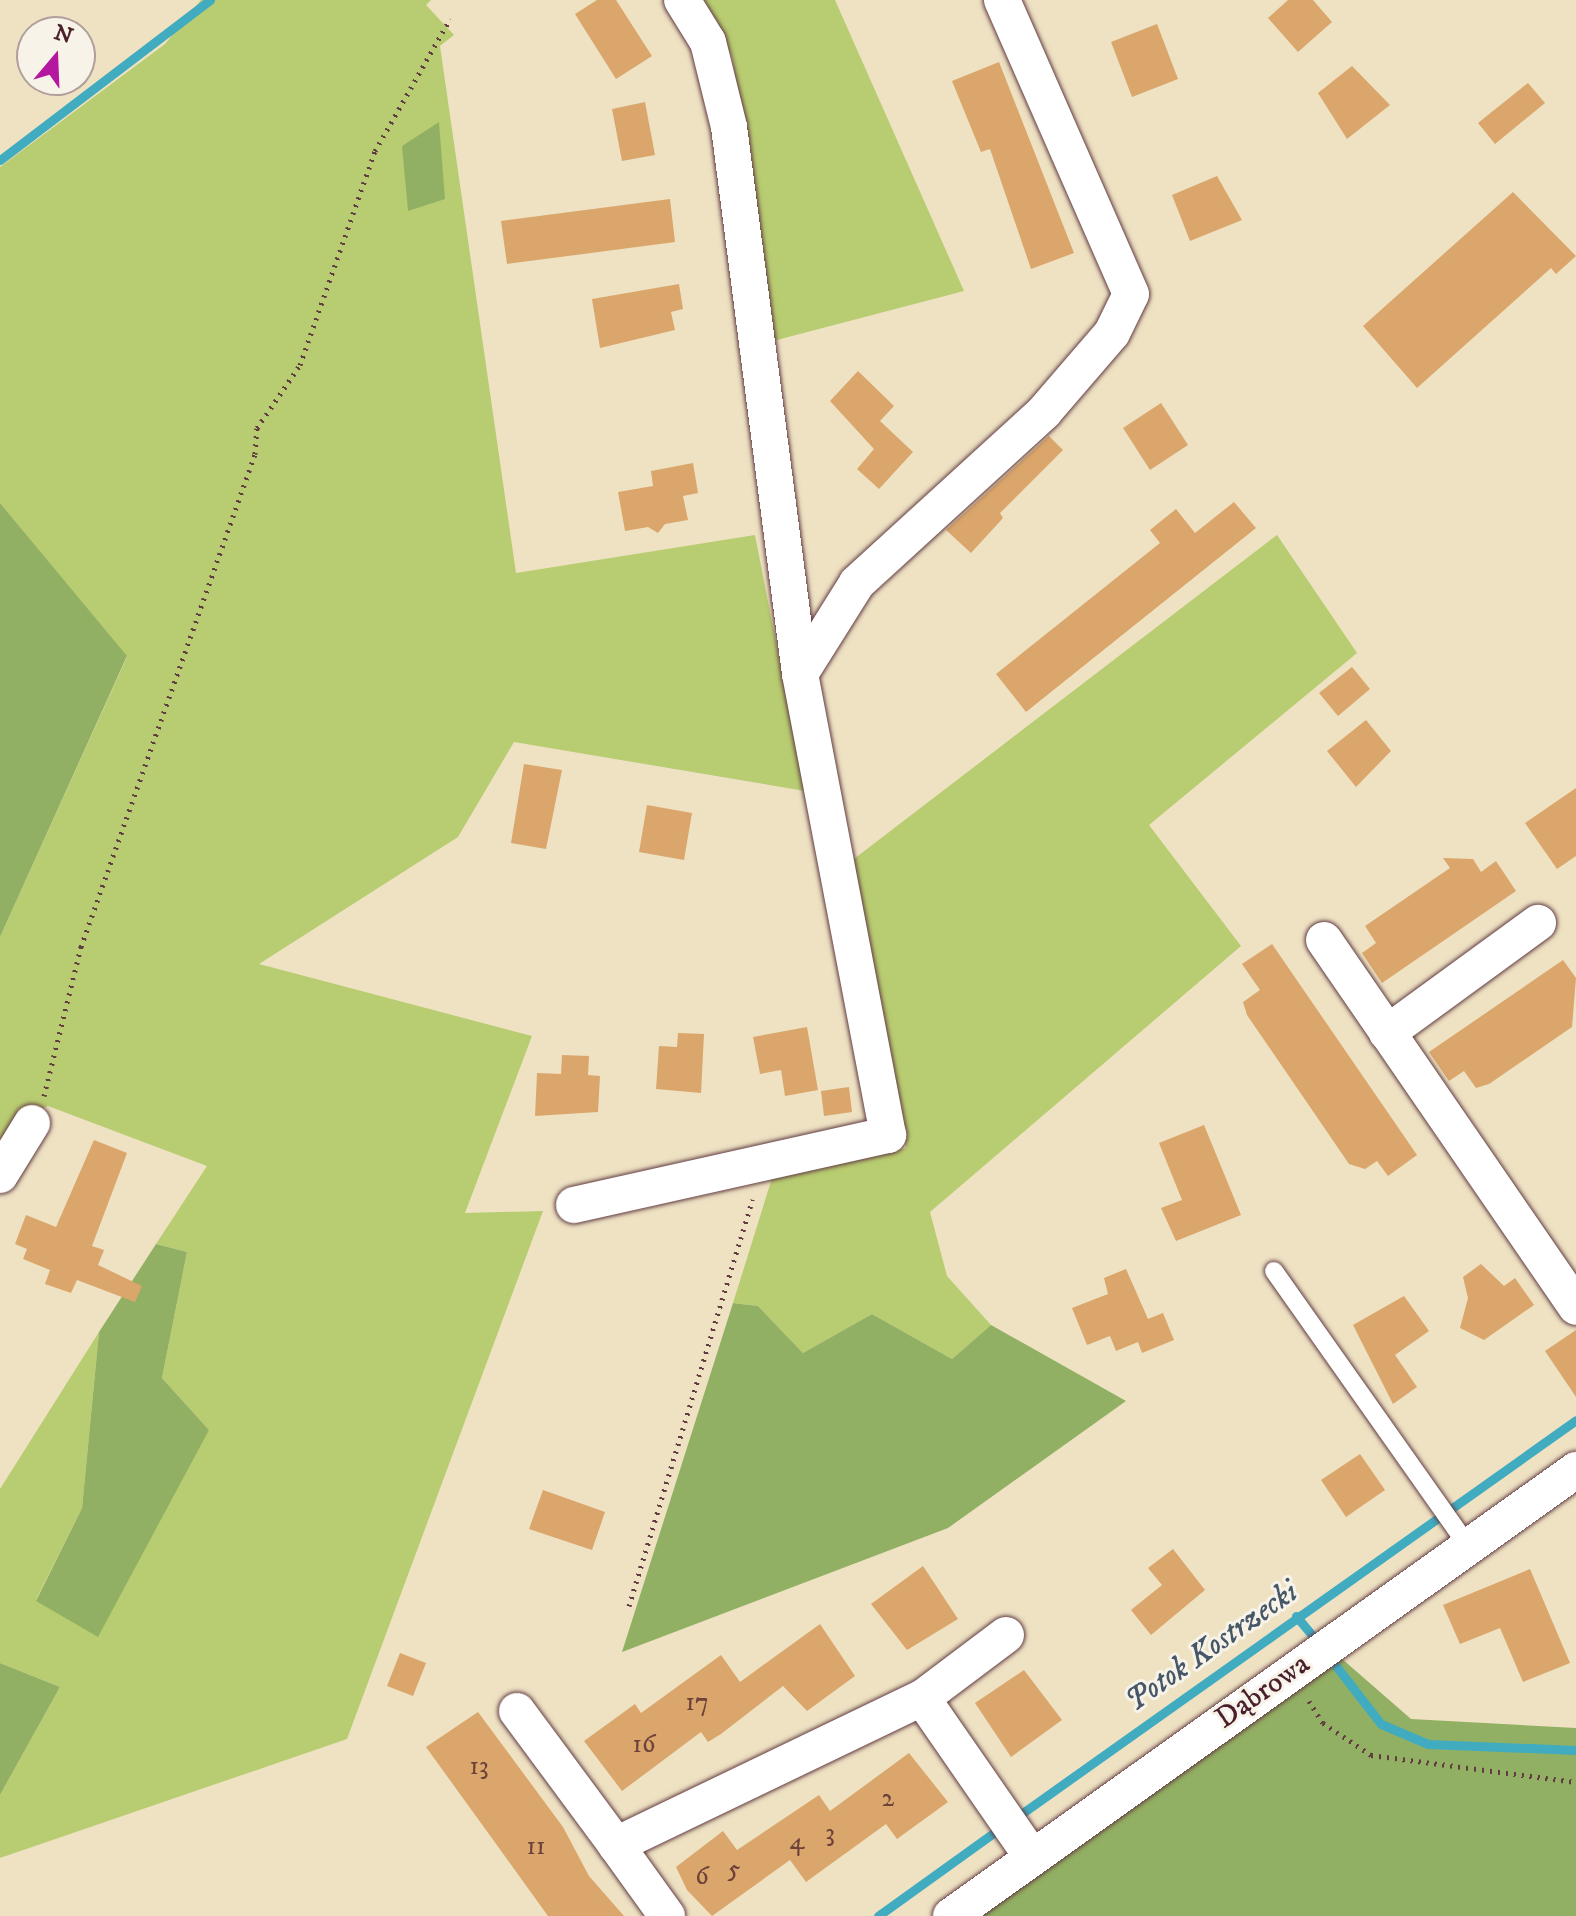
<!DOCTYPE html>
<html>
<head>
<meta charset="utf-8">
<style>
	body { margin:0 }
	#map { position:relative; width:1576px; height:1916px; overflow:hidden; background:#eee2c3; font-family:"IM FELL DW Pica",serif }
	div>[style] { position:absolute }
	.green>* { inset:0; background:#b8cd71 }
	.forest>* { inset:0; background:#92b063 }
	.stream>* { height:9px; margin:-4.5px; padding:0 4.5px; transform-origin:4.5px; border-radius:4.5px; background:#41abc0 }
	.building>* { inset:0; background:#daa66b }
	.path>* { height:5px; margin-top:-2.5px; transform-origin:0; background:repeating-linear-gradient(90deg,#633c42 0 2px,transparent 0 8px) }
	.roads { filter:drop-shadow(0 0 2px #633c42) drop-shadow(0 0 2px #633c42) }
	.service>* { height:18px; margin:-9px; padding:0 9px; transform-origin:9px; border-radius:9px; background:#fff }
	.minor>* { height:36px; margin:-18px; padding:0 18px; transform-origin:18px; border-radius:18px; background:#fff }
	span { translate:-50% -50%; white-space:nowrap; text-align:center; line-height:1.15; -webkit-text-stroke:6px #f7f3e8; paint-order:stroke }
	.number-label { font-size:26px; color:#6e413b }
	.number-label span { -webkit-text-stroke-width:0 }
	.street-label { font-size:30px; color:#4a1f2b }
	.water-label { font-size:32px; color:#465767; font-style:italic }
	.north { position:absolute; left:16px; top:16px; width:80px; height:80px; box-sizing:border-box; background:#f7f3e8; border:2px solid #b29e9c; border-radius:50%; rotate:19deg; font-size:22px; font-weight:700; line-height:32px; text-align:center; color:#4a1f2b }
	.north::after { content:''; display:block; margin:auto; width:28px; height:36px; background:#b5179e; clip-path:polygon(50% 0,100% 100%,50% 72%,0 100%) }
</style>
</head>
<body>
<div id="map">
	<div class="green">
		<i style="clip-path:polygon(201px 0,431px 0,426px 5px,454px 35px,440px 46px,516px 573px,755px 535px,805px 791px,514px 742px,458px 837px,259px 964px,532px 1036px,465px 1213px,543px 1211px,347px 1739px,0 1858px,0 1795px,60px 1687px,0 1663px,0 1489px,99px 1332px,82px 1508px,36px 1600px,209px 1430px,162px 1378px,187px 1252px,156px 1244px,207px 1166px,48px 1106px,17px 1121px,0 1152px,0 937px,127px 657px,0 503px,0 167px,165px 44px)"></i>
		<i style="clip-path:polygon(703px 0,835px 0,964px 291px,773px 341px,732px 56px)"></i>
		<i style="clip-path:polygon(1277px 535px,1357px 653px,1149px 825px,1241px 946px,930px 1212px,947px 1276px,991px 1325px,952px 1359px,872px 1314px,803px 1353px,758px 1306px,733px 1303px,772px 1178px,906px 1148px,846px 865px)"></i>
	</div>
	<div class="forest">
		<i style="clip-path:polygon(439px 122px,445px 199px,408px 211px,402px 146px)"></i>
		<i style="clip-path:polygon(0 503px,127px 656px,0 937px)"></i>
		<i style="clip-path:polygon(156px 1244px,187px 1252px,162px 1378px,209px 1430px,98px 1637px,36px 1601px,82px 1508px,99px 1332px)"></i>
		<i style="clip-path:polygon(733px 1303px,758px 1306px,803px 1353px,872px 1314px,952px 1359px,991px 1325px,1126px 1401px,948px 1528px,622px 1652px)"></i>
		<i style="clip-path:polygon(1341px 1658px,1411px 1719px,1576px 1728px,1576px 1916px,981px 1916px)"></i>
		<i style="clip-path:polygon(0 1663px,60px 1687px,0 1795px)"></i>
	</div>
	<div class="stream">
		<i style="left:0;top:160px;width:264px;rotate:-37.3deg"></i>
		<i style="left:1296px;top:1616px;width:23px;rotate:50deg"></i>
		<i style="left:1336px;top:1666px;width:73px;rotate:52.2deg"></i>
		<i style="left:1381px;top:1724px;width:51px;rotate:23.1deg"></i>
		<i style="left:1428px;top:1744px;width:148px;rotate:2.3deg"></i>
		<i style="left:1014px;top:1819px;width:689px;rotate:-35.37deg"></i>
		<i style="left:878px;top:1916px;width:153px;rotate:-35.7deg"></i>
	</div>
	<div class="building">
		<i style="clip-path:polygon(597px 0,616px 0,652px 56px,616px 79px,575px 14px)"></i>
		<i style="clip-path:polygon(1288px 0,1313px 0,1332px 22px,1298px 52px,1268px 18px)"></i>
		<i style="clip-path:polygon(1157px 24px,1178px 79px,1132px 97px,1111px 42px)"></i>
		<i style="clip-path:polygon(999px 62px,1074px 253px,1031px 269px,990px 149px,981px 152px,952px 81px)"></i>
		<i style="clip-path:polygon(1352px 66px,1390px 105px,1347px 139px,1318px 93px)"></i>
		<i style="clip-path:polygon(1528px 83px,1545px 103px,1495px 144px,1478px 123px)"></i>
		<i style="clip-path:polygon(645px 102px,655px 155px,622px 161px,612px 109px)"></i>
		<i style="clip-path:polygon(1217px 176px,1242px 220px,1190px 241px,1172px 195px)"></i>
		<i style="clip-path:polygon(1513px 192px,1576px 256px,1556px 274px,1551px 268px,1417px 388px,1363px 326px)"></i>
		<i style="clip-path:polygon(670px 199px,675px 242px,507px 264px,501px 221px)"></i>
		<i style="clip-path:polygon(679px 284px,683px 309px,671px 312px,675px 330px,600px 348px,592px 299px)"></i>
		<i style="clip-path:polygon(858px 371px,894px 406px,880px 421px,913px 452px,879px 489px,857px 469px,874px 449px,830px 401px)"></i>
		<i style="clip-path:polygon(1161px 403px,1188px 445px,1150px 470px,1123px 428px)"></i>
		<i style="clip-path:polygon(1049px 436px,1063px 450px,1000px 513px,1003px 518px,971px 553px,946px 530px)"></i>
		<i style="clip-path:polygon(693px 463px,698px 493px,683px 496px,688px 520px,665px 524px,658px 533px,648px 527px,625px 531px,618px 492px,653px 486px,651px 471px)"></i>
		<i style="clip-path:polygon(1234px 502px,1256px 528px,1026px 712px,996px 674px,1160px 543px,1150px 530px,1176px 509px,1195px 533px)"></i>
		<i style="clip-path:polygon(1352px 667px,1370px 689px,1338px 716px,1319px 693px)"></i>
		<i style="clip-path:polygon(1366px 720px,1391px 751px,1356px 787px,1327px 751px)"></i>
		<i style="clip-path:polygon(524px 764px,562px 770px,546px 849px,511px 843px)"></i>
		<i style="clip-path:polygon(1576px 788px,1576px 856px,1557px 869px,1525px 823px)"></i>
		<i style="clip-path:polygon(647px 805px,692px 813px,684px 860px,639px 852px)"></i>
		<i style="clip-path:polygon(1443px 858px,1473px 859px,1481px 872px,1496px 861px,1516px 891px,1382px 983px,1362px 953px,1376px 943px,1365px 926px,1450px 868px)"></i>
		<i style="clip-path:polygon(1272px 944px,1417px 1155px,1388px 1176px,1377px 1161px,1365px 1169px,1349px 1164px,1247px 1015px,1243px 1002px,1260px 990px,1242px 964px)"></i>
		<i style="clip-path:polygon(1563px 960px,1576px 978px,1572px 1027px,1489px 1084px,1476px 1088px,1464px 1071px,1449px 1081px,1429px 1052px)"></i>
		<i style="clip-path:polygon(807px 1027px,818px 1090px,785px 1096px,781px 1070px,760px 1074px,753px 1037px)"></i>
		<i style="clip-path:polygon(678px 1033px,704px 1034px,701px 1093px,656px 1089px,659px 1046px,677px 1047px)"></i>
		<i style="clip-path:polygon(562px 1055px,589px 1056px,588px 1075px,600px 1076px,598px 1112px,535px 1116px,537px 1073px,561px 1074px)"></i>
		<i style="clip-path:polygon(849px 1087px,852px 1112px,824px 1116px,821px 1091px)"></i>
		<i style="clip-path:polygon(1204px 1125px,1241px 1215px,1176px 1241px,1161px 1208px,1182px 1200px,1159px 1143px)"></i>
		<i style="clip-path:polygon(94px 1140px,127px 1153px,92px 1246px,104px 1250px,98px 1265px,142px 1286px,135px 1302px,77px 1280px,71px 1293px,45px 1284px,50px 1270px,23px 1259px,27px 1249px,15px 1244px,26px 1215px,56px 1227px)"></i>
		<i style="clip-path:polygon(1481px 1264px,1504px 1286px,1515px 1278px,1534px 1305px,1484px 1340px,1460px 1328px,1468px 1298px,1463px 1277px)"></i>
		<i style="clip-path:polygon(1126px 1269px,1148px 1319px,1163px 1313px,1174px 1340px,1142px 1353px,1138px 1342px,1116px 1351px,1110px 1336px,1087px 1345px,1072px 1308px,1108px 1294px,1104px 1278px)"></i>
		<i style="clip-path:polygon(1404px 1296px,1429px 1331px,1395px 1355px,1417px 1387px,1393px 1404px,1353px 1325px)"></i>
		<i style="clip-path:polygon(1576px 1330px,1576px 1397px,1545px 1351px)"></i>
		<i style="clip-path:polygon(1360px 1454px,1385px 1490px,1346px 1517px,1321px 1480px)"></i>
		<i style="clip-path:polygon(543px 1490px,605px 1512px,592px 1550px,529px 1529px)"></i>
		<i style="clip-path:polygon(1173px 1549px,1205px 1590px,1151px 1635px,1131px 1610px,1162px 1585px,1148px 1568px)"></i>
		<i style="clip-path:polygon(923px 1566px,958px 1619px,907px 1650px,871px 1604px)"></i>
		<i style="clip-path:polygon(1530px 1569px,1570px 1663px,1523px 1682px,1500px 1628px,1460px 1644px,1443px 1605px)"></i>
		<i style="clip-path:polygon(820px 1624px,855px 1676px,807px 1711px,783px 1686px,721px 1734px,708px 1742px,701px 1732px,622px 1791px,584px 1741px,635px 1704px,641px 1713px,721px 1655px,740px 1682px)"></i>
		<i style="clip-path:polygon(400px 1653px,426px 1663px,413px 1696px,387px 1686px)"></i>
		<i style="clip-path:polygon(1024px 1670px,1062px 1720px,1011px 1757px,975px 1703px)"></i>
		<i style="clip-path:polygon(478px 1712px,563px 1827px,589px 1876px,624px 1916px,548px 1916px,426px 1747px)"></i>
		<i style="clip-path:polygon(909px 1753px,948px 1802px,897px 1839px,886px 1824px,806px 1882px,790px 1860px,712px 1916px,687px 1890px,676px 1867px,723px 1831px,737px 1850px,819px 1795px,830px 1811px)"></i>
	</div>
	<div class="path">
		<i style="left:44px;top:1096px;width:154px;rotate:-76.1deg"></i>
		<i style="left:81px;top:947px;width:523px;rotate:-70.56deg"></i>
		<i style="left:255px;top:454px;width:26px;rotate:-86deg"></i>
		<i style="left:257px;top:428px;width:76px;rotate:-55.7deg"></i>
		<i style="left:300px;top:365px;width:227px;rotate:-70.7deg"></i>
		<i style="left:375px;top:151px;width:152px;rotate:-60.4deg"></i>
		<i style="left:629px;top:1606px;width:425px;rotate:-73.1deg"></i>
		<i style="left:1309px;top:1701px;width:26px;rotate:58deg"></i>
		<i style="left:1323px;top:1723px;width:58px;rotate:33.7deg"></i>
		<i style="left:1371px;top:1755px;width:207px;rotate:7.5deg"></i>
	</div>
	<div class="roads">
		<div class="service">
			<i style="left:1274px;top:1271px;width:338px;rotate:54.8deg"></i>
		</div>
		<div class="minor">
			<i style="left:682px;top:0;width:49px;rotate:58.2deg"></i>
			<i style="left:708px;top:42px;width:88px;rotate:76.1deg"></i>
			<i style="left:729px;top:127px;width:552px;rotate:82.6deg"></i>
			<i style="left:1324px;top:940px;width:445px;rotate:55.5deg"></i>
			<i style="left:1387px;top:1033px;width:187px;rotate:-36.1deg"></i>
			<i style="left:0;top:1175px;width:61px;rotate:-58.4deg"></i>
			<i style="left:574px;top:1205px;width:322px;rotate:-12.6deg"></i>
			<i style="left:888px;top:1135px;width:469px;rotate:-100.8deg"></i>
			<i style="left:800px;top:674px;width:107px;rotate:-57.9deg"></i>
			<i style="left:857px;top:583px;width:253px;rotate:-42.4deg"></i>
			<i style="left:1044px;top:412px;width:104px;rotate:-49.3deg"></i>
			<i style="left:1112px;top:333px;width:43px;rotate:-64deg"></i>
			<i style="left:1131px;top:294px;width:321px;rotate:-113.7deg"></i>
			<i style="left:1006px;top:1635px;width:105px;rotate:143.1deg"></i>
			<i style="left:922px;top:1698px;width:193px;rotate:55.3deg"></i>
			<i style="left:517px;top:1711px;width:167px;rotate:53.5deg"></i>
			<i style="left:667px;top:1916px;width:87px;rotate:-125.7deg"></i>
			<i style="left:616px;top:1845px;width:339px;rotate:-25.7deg"></i>
			<i style="left:951px;top:1916px;width:768px;rotate:-35.51deg"></i>
		</div>
	</div>
	<div class="number-label">
		<span style="left:697px;top:1703px">17</span>
		<span style="left:644px;top:1745px">16</span>
		<span style="left:479px;top:1767px">13</span>
		<span style="left:888px;top:1799px">2</span>
		<span style="left:830px;top:1834px">3</span>
		<span style="left:797px;top:1842px">4</span>
		<span style="left:536px;top:1847px">11</span>
		<span style="left:734px;top:1870px">5</span>
		<span style="left:702px;top:1877px">6</span>
	</div>
	<div class="street-label">
		<span style="left:1263px;top:1692px;rotate:-35deg">Dąbrowa</span>
	</div>
	<div class="water-label">
		<span style="left:1212px;top:1647px;rotate:-35deg">Potok Kostrzecki</span>
	</div>
	<div class="north">N</div>
</div>
</body>
</html>
